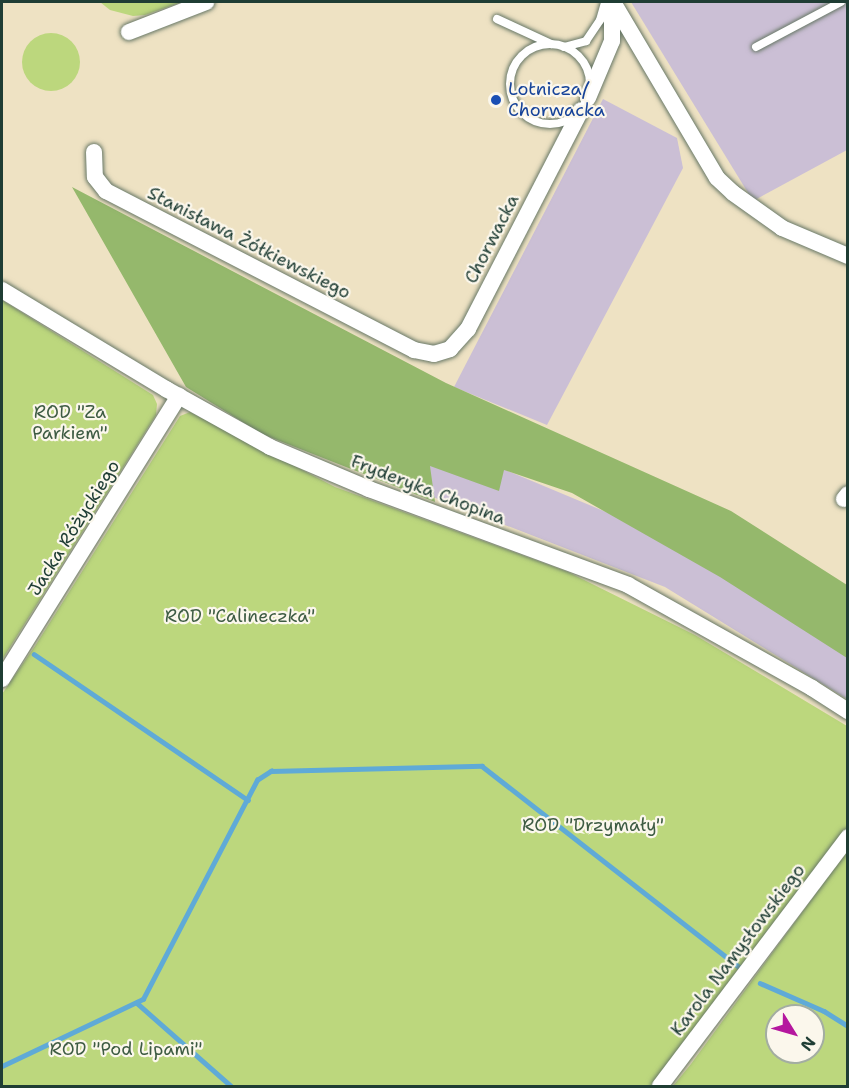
<!DOCTYPE html>
<html>
<head>
<meta charset="utf-8">
<style>
	body { margin:0 }
	#map { position:relative; width:849px; height:1088px; overflow:hidden; background:#eee2c3; font-family:"Shantell Sans",sans-serif }
	div>[style] { position:absolute }
	.industrial>* { inset:0; background:#cbbfd5 }
	.green>* { inset:0; background:#bcd77d }
	.round { border-radius:50% }
	.forest>* { inset:0; background:#95b86c }
	.stream>* { height:4.5px; margin:-2.25px; padding:0 2.25px; transform-origin:2.25px; border-radius:2.25px; background:#5faad7 }
	.roads { filter:drop-shadow(0 0 2px #677766) drop-shadow(0 0 2px #677766) }
	.lane>* { height:8px; margin:-4px; padding:0 4px; transform-origin:4px; border-radius:4px; background:#fff }
	.lane>.ring { margin:-4px; padding:0; box-sizing:content-box; background:none; border:8px solid #fff; border-radius:50% }
	.street>* { height:16px; margin:-8px; padding:0 8px; transform-origin:8px; border-radius:8px; background:#fff }
	.dots>* { width:16px; height:16px; translate:-50% -50%; box-sizing:border-box; border:3px solid #fbf7ec; border-radius:50% }
	span { translate:-50% -50%; white-space:nowrap; text-align:center; line-height:1.15; -webkit-text-stroke:4.5px #fbf7ec; paint-order:stroke }
	.transit-label { font-size:18px; color:#164399 }
	.left { translate:0 -50%; text-align:left }
	.street-label { font-size:18px; color:#1f3d34 }
	.park-label { font-size:18px; color:#3e5c43 }
	.frame { position:absolute; inset:0; border:3px solid #1f3d34; pointer-events:none }
	.north { position:absolute; left:765px; top:1004px; width:60px; height:60px; box-sizing:border-box; background:#fbf7ec; border:2px solid #a3ada2; border-radius:50%; rotate:127deg; font-size:16px; font-weight:700; line-height:24px; text-align:center; color:#1f3d34 }
	.north::after { content:''; display:block; margin:auto; width:21px; height:27px; background:#b5179e; clip-path:polygon(50% 0,100% 100%,50% 72%,0 100%) }
</style>
</head>
<body>
<div id="map">
	<div class="industrial">
		<i style="clip-path:polygon(631px 2px,847px 2px,847px 150px,753px 201px)"></i>
		<i style="clip-path:polygon(603px 99px,677px 138px,683px 168px,547px 425px,454px 387px)"></i>
		<i style="clip-path:polygon(432px 453px,467px 454px,666px 537px,847px 638px,847px 699px,665px 587px,420px 492px)"></i>
	</div>
	<div class="green">
		<i style="clip-path:polygon(100px 2px,182px 2px,145px 15px,133px 16px,110px 10px)"></i>
		<i class="round" style="left:22px;top:33px;width:58px;height:58px"></i>
		<i style="clip-path:polygon(2px 300px,153px 395px,157px 404px,156px 415px,2px 660px)"></i>
		<i style="clip-path:polygon(190px 412px,335px 487px,568px 572px,695px 635px,847px 726px,847px 829px,652px 1086px,2px 1086px,2px 694px,35px 646px,180px 416px)"></i>
		<i style="clip-path:polygon(evenodd,847px 851px,847px 1086px,673px 1086px,691px 1064px,847px 851px,777px 1016px,813px 1016px,813px 1052px,777px 1052px,777px 1016px)"></i>
	</div>
	<div class="forest">
		<i style="clip-path:polygon(72px 187px,446px 383px,731px 511px,847px 585px,847px 658px,720px 577px,572px 493px,504px 470px,499px 491px,430px 466px,435px 502px,262px 434px,186px 387px)"></i>
	</div>
	<div class="stream">
		<i style="left:34px;top:654px;width:259px;rotate:34.3deg"></i>
		<i style="left:760px;top:983px;width:70px;rotate:23.6deg"></i>
		<i style="left:824px;top:1011px;width:28px;rotate:32deg"></i>
		<i style="left:137px;top:1003px;width:125px;rotate:41.4deg"></i>
		<i style="left:2px;top:1066px;width:156px;rotate:-25.4deg"></i>
		<i style="left:143px;top:999px;width:247px;rotate:-62.5deg"></i>
		<i style="left:257px;top:780px;width:17px;rotate:-33deg"></i>
		<i style="left:271px;top:771px;width:211px;rotate:-1.4deg"></i>
		<i style="left:482px;top:766px;width:326px;rotate:38deg"></i>
	</div>
	<div class="roads">
		<div class="lane">
			<i style="left:497px;top:19px;width:60px;rotate:24.8deg"></i>
			<i class="ring" style="left:510px;top:44px;width:72px;height:72px"></i>
			<i style="left:564px;top:47px;width:23px;rotate:-15deg"></i>
			<i style="left:586px;top:41px;width:25px;rotate:-56deg"></i>
			<i style="left:600px;top:20px;width:19px;rotate:-74deg"></i>
			<i style="left:756px;top:47px;width:96px;rotate:-27.9deg"></i>
		</div>
		<div class="street">
			<i style="left:613px;top:2px;width:204px;rotate:59.4deg"></i>
			<i style="left:717px;top:178px;width:22px;rotate:43deg"></i>
			<i style="left:733px;top:193px;width:60px;rotate:35.5deg"></i>
			<i style="left:782px;top:228px;width:72px;rotate:23deg"></i>
			<i style="left:129px;top:32px;width:83px;rotate:-21.3deg"></i>
			<i style="left:588px;top:98px;width:62px;rotate:-67.2deg"></i>
			<i style="left:612px;top:41px;width:36px;rotate:-90deg"></i>
			<i style="left:94px;top:152px;width:25px;rotate:88deg"></i>
			<i style="left:95px;top:177px;width:18px;rotate:52deg"></i>
			<i style="left:106px;top:191px;width:347px;rotate:27.3deg"></i>
			<i style="left:414px;top:350px;width:20px;rotate:11deg"></i>
			<i style="left:434px;top:354px;width:17px;rotate:-17deg"></i>
			<i style="left:450px;top:349px;width:27px;rotate:-48deg"></i>
			<i style="left:468px;top:329px;width:246px;rotate:-62.7deg"></i>
			<i style="left:2px;top:290px;width:192px;rotate:31.1deg"></i>
			<i style="left:166px;top:389px;width:119px;rotate:29.1deg"></i>
			<i style="left:270px;top:447px;width:108px;rotate:23deg"></i>
			<i style="left:369px;top:489px;width:276px;rotate:20.3deg"></i>
			<i style="left:628px;top:585px;width:211px;rotate:29.2deg"></i>
			<i style="left:812px;top:688px;width:43px;rotate:32.6deg"></i>
			<i style="left:844px;top:499px;width:6px;rotate:-51deg"></i>
			<i style="left:2px;top:679px;width:334px;rotate:-58deg"></i>
			<i style="left:660px;top:1086px;width:312px;rotate:-52.9deg"></i>
		</div>
	</div>
	<div class="dots">
		<i style="left:496px;top:100px;background:#1a4fb4"></i>
	</div>
	<div class="transit-label">
		<span class="left" style="left:508px;top:100px">Lotnicza/<br>Chorwacka</span>
	</div>
	<div class="street-label">
		<span style="left:492px;top:239px;rotate:-63deg">Chorwacka</span>
		<span style="left:249px;top:243px;rotate:27deg">Stanisława Żółkiewskiego</span>
		<span style="left:428px;top:490px;rotate:21deg">Fryderyka Chopina</span>
		<span style="left:74px;top:528px;rotate:-58deg">Jacka Różyckiego</span>
		<span style="left:738px;top:950px;rotate:-53deg">Karola Namysłowskiego</span>
	</div>
	<div class="park-label">
		<span style="left:70px;top:423px">ROD "Za<br>Parkiem"</span>
		<span style="left:240px;top:616px">ROD "Calineczka"</span>
		<span style="left:593px;top:825px">ROD "Drzymały"</span>
		<span style="left:126px;top:1049px">ROD "Pod Lipami"</span>
	</div>
	<div class="frame"></div>
	<div class="north">N</div>
</div>
</body>
</html>
